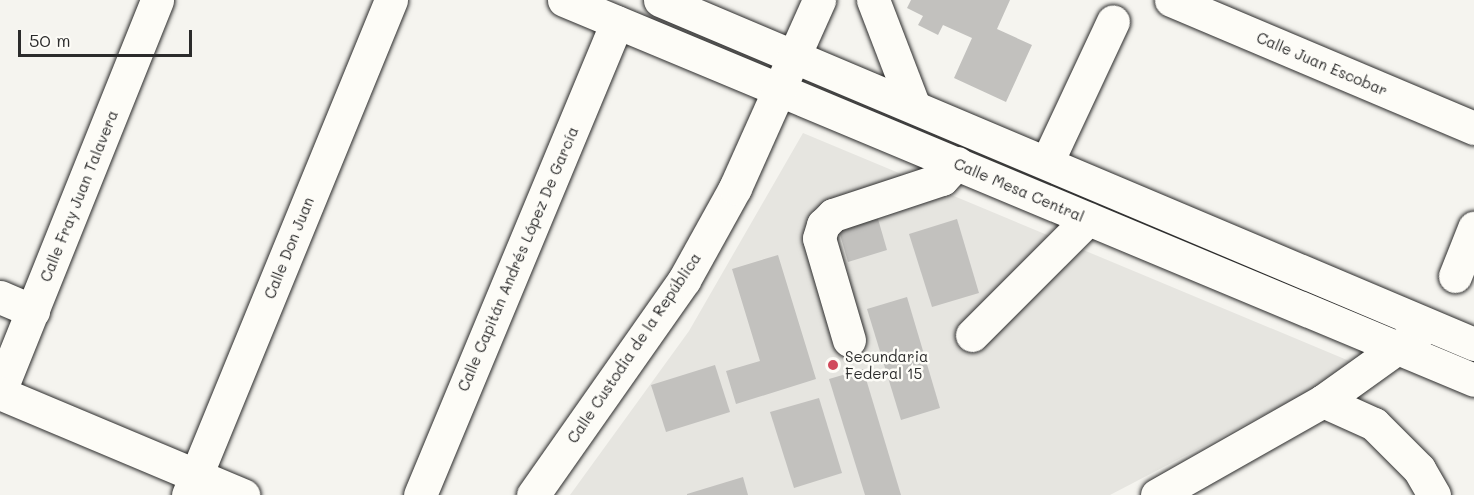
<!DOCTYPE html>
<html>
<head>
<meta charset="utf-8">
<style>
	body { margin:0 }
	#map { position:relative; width:1474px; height:495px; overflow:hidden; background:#f5f4ef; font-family:Mali,sans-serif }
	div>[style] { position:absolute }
	.built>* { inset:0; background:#e6e5e0 }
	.building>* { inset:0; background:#c2c1be }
	.roads { filter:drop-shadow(0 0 2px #2b2b2b) drop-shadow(0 0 2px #2b2b2b) }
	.minor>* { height:33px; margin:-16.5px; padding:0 16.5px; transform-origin:16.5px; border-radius:16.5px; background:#fdfcf7 }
	.major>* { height:33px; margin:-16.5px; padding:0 16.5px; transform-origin:16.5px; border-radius:16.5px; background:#fdfcf7 }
	.dots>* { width:16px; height:16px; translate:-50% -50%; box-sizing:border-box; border:3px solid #fdfcf7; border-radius:50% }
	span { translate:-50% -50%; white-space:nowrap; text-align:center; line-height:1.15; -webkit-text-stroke:5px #fdfcf7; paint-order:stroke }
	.street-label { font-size:15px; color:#2b2b2b }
	.poi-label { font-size:15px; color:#2b2b2b }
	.left { translate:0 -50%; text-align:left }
	.scale { position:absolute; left:18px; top:30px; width:174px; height:27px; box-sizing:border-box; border:3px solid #2b2b2b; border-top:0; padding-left:8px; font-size:18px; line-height:21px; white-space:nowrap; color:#2b2b2b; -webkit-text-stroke:4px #fdfcf7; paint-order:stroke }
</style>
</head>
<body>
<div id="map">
	<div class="built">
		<i style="clip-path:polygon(803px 133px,1359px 365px,1110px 495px,570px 495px,689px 331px)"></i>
	</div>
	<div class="building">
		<i style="clip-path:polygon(911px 0,1010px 0,997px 29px,1032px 45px,1006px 102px,954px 78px,972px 38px,943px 25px,938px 35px,918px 25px,923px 16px,907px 8px)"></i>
		<i style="clip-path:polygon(876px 212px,887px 250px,848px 262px,837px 224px)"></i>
		<i style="clip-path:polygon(957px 219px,979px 293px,932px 307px,909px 234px)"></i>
		<i style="clip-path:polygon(778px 255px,816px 379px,736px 404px,726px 371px,760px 361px,732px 269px)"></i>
		<i style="clip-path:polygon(907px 297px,940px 408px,901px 420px,867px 309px)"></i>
		<i style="clip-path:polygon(715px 365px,730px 412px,666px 432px,651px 385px)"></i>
		<i style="clip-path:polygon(863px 369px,901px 495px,865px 495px,829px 379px)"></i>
		<i style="clip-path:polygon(819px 398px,842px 473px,794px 488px,770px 412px)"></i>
		<i style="clip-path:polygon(743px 477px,748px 495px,687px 495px,687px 494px)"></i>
	</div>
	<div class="roads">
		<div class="minor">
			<i style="left:873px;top:0;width:111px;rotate:69deg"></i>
			<i style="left:1171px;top:0;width:329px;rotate:22.9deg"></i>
			<i style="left:1048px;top:160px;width:153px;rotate:-64.9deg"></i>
			<i style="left:1455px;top:276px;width:52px;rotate:-68.4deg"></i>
			<i style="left:0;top:297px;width:36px;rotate:23deg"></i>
			<i style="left:972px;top:335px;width:164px;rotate:-45deg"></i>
			<i style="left:849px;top:340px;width:106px;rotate:-106.4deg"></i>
			<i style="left:819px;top:238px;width:14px;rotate:-73deg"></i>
			<i style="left:823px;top:225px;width:14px;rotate:-45deg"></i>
			<i style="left:833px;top:215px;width:115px;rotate:-18.3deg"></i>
			<i style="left:942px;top:179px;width:22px;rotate:-47deg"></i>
			<i style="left:0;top:391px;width:421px;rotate:-68.1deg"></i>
			<i style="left:0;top:393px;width:264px;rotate:22.8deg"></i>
			<i style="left:1323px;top:401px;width:56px;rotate:24.3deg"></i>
			<i style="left:1374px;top:424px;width:64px;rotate:45deg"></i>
			<i style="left:1419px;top:469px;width:30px;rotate:60deg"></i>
			<i style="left:188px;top:495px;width:535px;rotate:-67.7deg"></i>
			<i style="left:420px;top:495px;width:512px;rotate:-67.39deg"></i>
			<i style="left:1157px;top:495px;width:191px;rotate:-29.5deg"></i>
			<i style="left:1323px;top:401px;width:117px;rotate:-35.6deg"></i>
		</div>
		<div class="major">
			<i style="left:564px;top:0;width:986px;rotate:22.66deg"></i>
			<i style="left:660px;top:0;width:884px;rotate:22.91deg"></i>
			<i style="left:533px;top:495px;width:263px;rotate:-54.9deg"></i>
			<i style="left:684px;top:280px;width:105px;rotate:-61deg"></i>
			<i style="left:735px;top:188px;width:206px;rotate:-65.9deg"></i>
		</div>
	</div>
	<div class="dots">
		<i style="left:833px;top:365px;background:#d1495b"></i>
	</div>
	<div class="street-label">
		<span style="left:1322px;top:64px;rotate:23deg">Calle Juan Escobar</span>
		<span style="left:1019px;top:190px;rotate:23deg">Calle Mesa Central</span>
		<span style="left:79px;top:196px;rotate:-68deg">Calle Fray Juan Talavera</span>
		<span style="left:289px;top:248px;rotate:-68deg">Calle Don Juan</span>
		<span style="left:518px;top:259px;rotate:-67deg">Calle Capitán Andrés López De García</span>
		<span style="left:634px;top:348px;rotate:-56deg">Calle Custodia de la República</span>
	</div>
	<div class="poi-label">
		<span class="left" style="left:845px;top:365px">Secundaria<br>Federal 15</span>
	</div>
	<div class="scale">50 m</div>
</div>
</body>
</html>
